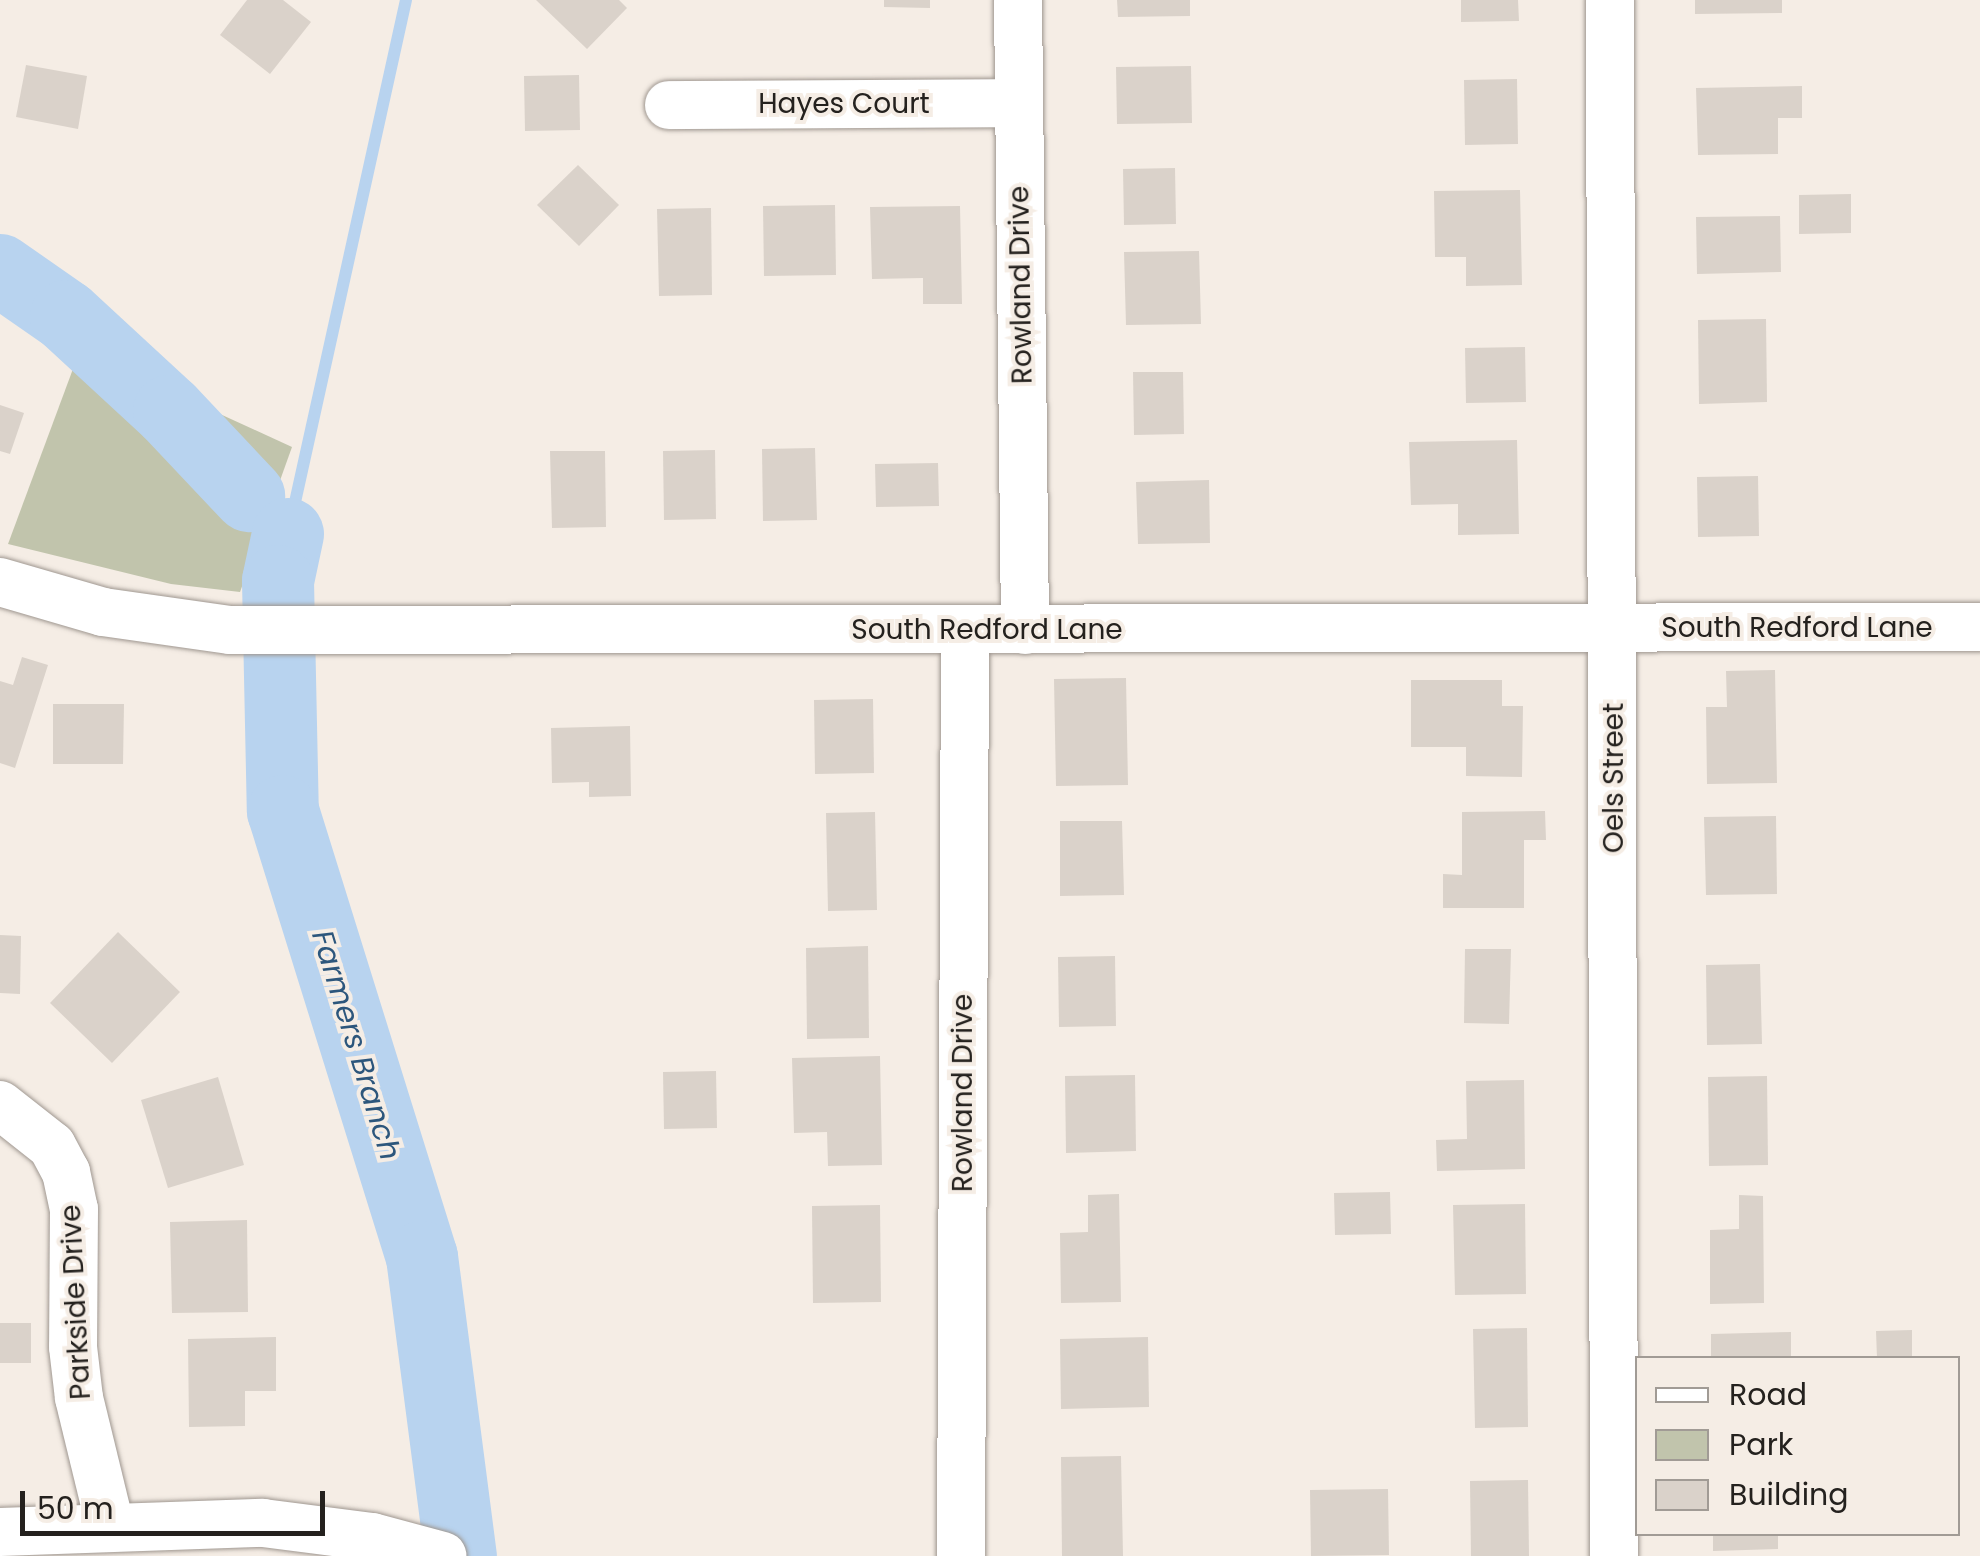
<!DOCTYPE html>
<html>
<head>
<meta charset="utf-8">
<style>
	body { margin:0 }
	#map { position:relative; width:1980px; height:1556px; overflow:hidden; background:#f5ede5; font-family:Poppins,sans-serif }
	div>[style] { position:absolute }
	.green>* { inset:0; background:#c1c4ac }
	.stream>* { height:12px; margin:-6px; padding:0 6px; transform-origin:6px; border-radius:6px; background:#b8d3ef }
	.river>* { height:72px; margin:-36px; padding:0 36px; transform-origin:36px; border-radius:36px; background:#b8d3ef }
	.building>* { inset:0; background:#dad2ca }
	.roads { filter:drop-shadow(0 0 2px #9f9790) drop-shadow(0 0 2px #9f9790) }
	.street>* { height:48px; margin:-24px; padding:0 24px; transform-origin:24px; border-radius:24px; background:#fff }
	span { translate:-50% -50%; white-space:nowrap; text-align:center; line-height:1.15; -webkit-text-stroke:8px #f5ede5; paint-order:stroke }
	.street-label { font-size:28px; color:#24211e }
	.water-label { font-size:30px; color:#2c567c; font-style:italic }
	.legend { position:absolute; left:1635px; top:1356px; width:325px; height:180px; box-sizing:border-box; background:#f5ede5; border:2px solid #a19b95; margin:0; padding:12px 18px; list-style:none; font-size:30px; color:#24211e }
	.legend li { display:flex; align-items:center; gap:20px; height:50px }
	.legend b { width:50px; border:2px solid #a19b95 }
	.scale { position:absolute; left:20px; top:1491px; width:305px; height:45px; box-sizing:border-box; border:5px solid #24211e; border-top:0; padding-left:12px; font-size:30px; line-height:35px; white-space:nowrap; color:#24211e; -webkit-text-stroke:8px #f5ede5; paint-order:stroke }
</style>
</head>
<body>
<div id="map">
	<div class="green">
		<i style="clip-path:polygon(80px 350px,292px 447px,240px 592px,171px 584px,8px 544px)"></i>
	</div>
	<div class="stream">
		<i style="left:265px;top:509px;width:34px;rotate:47deg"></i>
		<i style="left:288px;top:534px;width:547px;rotate:-77.54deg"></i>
	</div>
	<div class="river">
		<i style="left:0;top:270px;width:80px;rotate:34.9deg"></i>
		<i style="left:66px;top:316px;width:140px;rotate:42.7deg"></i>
		<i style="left:169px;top:411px;width:117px;rotate:46.7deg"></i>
		<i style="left:288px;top:534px;width:48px;rotate:102deg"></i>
		<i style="left:278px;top:581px;width:230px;rotate:88.8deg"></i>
		<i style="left:283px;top:811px;width:467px;rotate:72.7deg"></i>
		<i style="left:422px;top:1257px;width:302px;rotate:82.6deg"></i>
	</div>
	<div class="building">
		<i style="clip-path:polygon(247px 0,283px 0,311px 22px,270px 74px,220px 35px)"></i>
		<i style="clip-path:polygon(536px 0,619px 0,627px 8px,587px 49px)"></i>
		<i style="clip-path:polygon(884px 0,930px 0,930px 8px,884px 7px)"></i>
		<i style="clip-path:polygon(1117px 0,1190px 0,1190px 16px,1118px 17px)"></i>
		<i style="clip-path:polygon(1461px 0,1518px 0,1519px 21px,1461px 22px)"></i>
		<i style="clip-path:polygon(1695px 0,1782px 0,1782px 13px,1695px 14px)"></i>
		<i style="clip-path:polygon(26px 65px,87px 76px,78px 129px,16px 117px)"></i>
		<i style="clip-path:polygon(1191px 66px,1192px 123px,1117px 124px,1116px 67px)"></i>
		<i style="clip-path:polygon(579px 75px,580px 130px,525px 131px,524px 76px)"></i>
		<i style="clip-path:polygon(1517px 79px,1518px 144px,1465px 145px,1464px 80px)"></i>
		<i style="clip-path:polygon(1802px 86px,1802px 118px,1778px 118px,1778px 154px,1698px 155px,1696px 88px)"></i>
		<i style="clip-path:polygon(578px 165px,619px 205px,579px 246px,537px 205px)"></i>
		<i style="clip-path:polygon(1175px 168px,1176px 224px,1124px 225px,1123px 169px)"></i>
		<i style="clip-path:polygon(1520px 190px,1522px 285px,1466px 286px,1466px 257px,1435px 257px,1434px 191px)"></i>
		<i style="clip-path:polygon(1851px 194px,1851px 233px,1799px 234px,1799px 195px)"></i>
		<i style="clip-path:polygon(835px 205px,836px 275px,764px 276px,763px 206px)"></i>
		<i style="clip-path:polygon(960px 206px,962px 304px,923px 304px,923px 278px,872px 279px,870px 207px)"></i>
		<i style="clip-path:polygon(711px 208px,712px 295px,659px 296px,657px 209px)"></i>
		<i style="clip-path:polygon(1780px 216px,1781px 272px,1697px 274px,1696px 217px)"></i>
		<i style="clip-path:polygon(1199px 251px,1201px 324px,1126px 325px,1124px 252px)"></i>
		<i style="clip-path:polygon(1766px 319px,1767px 402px,1699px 404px,1698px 320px)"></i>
		<i style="clip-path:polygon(1525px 347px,1526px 402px,1466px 403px,1465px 348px)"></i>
		<i style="clip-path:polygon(1133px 372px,1183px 372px,1184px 434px,1134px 435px)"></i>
		<i style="clip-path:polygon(0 405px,24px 413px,10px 454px,0 451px)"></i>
		<i style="clip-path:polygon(1517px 440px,1519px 534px,1458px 535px,1458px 504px,1411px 505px,1409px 442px)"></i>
		<i style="clip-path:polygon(815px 448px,817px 520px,763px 521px,762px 449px)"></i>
		<i style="clip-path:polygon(715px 450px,716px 519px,664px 520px,663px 451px)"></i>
		<i style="clip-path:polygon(550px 451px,605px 451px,606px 527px,552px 528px)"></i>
		<i style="clip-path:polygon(938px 463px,939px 506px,876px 507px,875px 464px)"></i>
		<i style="clip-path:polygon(1758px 476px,1759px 536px,1698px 537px,1697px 477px)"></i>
		<i style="clip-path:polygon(1209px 480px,1210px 543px,1138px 544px,1136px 482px)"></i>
		<i style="clip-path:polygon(22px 657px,48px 665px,15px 768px,0 763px,0 681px,13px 685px)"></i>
		<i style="clip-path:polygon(1775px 670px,1777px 783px,1707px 784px,1706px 707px,1727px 707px,1726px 671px)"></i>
		<i style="clip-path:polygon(1126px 678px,1128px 785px,1056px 786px,1054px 679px)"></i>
		<i style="clip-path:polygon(1411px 680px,1502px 680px,1502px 706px,1523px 706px,1522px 777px,1466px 776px,1466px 747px,1411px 747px)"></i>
		<i style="clip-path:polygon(873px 699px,874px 773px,815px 774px,814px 700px)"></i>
		<i style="clip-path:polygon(53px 704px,124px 704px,123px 764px,53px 764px)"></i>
		<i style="clip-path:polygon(630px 726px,631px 796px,589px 797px,589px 782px,552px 783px,551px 728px)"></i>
		<i style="clip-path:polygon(1545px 811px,1546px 840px,1524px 840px,1524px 908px,1443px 908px,1443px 874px,1462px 875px,1462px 812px)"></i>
		<i style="clip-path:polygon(875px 812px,877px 910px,828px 911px,826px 813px)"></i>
		<i style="clip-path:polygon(1776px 816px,1777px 894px,1706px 895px,1704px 817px)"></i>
		<i style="clip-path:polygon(1060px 821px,1122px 821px,1124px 895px,1060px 896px)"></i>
		<i style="clip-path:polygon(118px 932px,180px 992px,112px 1063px,50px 1003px)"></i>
		<i style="clip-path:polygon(0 935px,21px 936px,20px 994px,0 993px)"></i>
		<i style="clip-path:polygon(868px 946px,869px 1038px,807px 1039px,806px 948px)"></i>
		<i style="clip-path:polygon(1465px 949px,1511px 949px,1509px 1024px,1464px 1023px)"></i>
		<i style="clip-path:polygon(1115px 956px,1116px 1026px,1059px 1027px,1058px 957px)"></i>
		<i style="clip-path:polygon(1760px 964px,1762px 1044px,1707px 1045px,1706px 965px)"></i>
		<i style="clip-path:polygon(880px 1056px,882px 1165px,828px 1166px,827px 1132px,794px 1133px,792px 1058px)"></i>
		<i style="clip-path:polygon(716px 1071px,717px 1128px,664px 1129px,663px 1072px)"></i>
		<i style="clip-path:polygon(1135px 1075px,1136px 1151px,1066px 1153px,1065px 1076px)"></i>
		<i style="clip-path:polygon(1767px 1076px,1768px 1165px,1709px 1166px,1708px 1077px)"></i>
		<i style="clip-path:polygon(218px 1077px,244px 1165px,168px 1188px,141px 1100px)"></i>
		<i style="clip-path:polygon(1524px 1080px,1525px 1169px,1437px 1171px,1436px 1140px,1467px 1139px,1466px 1081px)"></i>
		<i style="clip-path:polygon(1390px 1192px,1391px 1234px,1335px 1235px,1334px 1193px)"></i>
		<i style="clip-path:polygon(1119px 1194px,1121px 1302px,1061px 1303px,1060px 1233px,1088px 1232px,1088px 1195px)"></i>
		<i style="clip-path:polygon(1739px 1195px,1763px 1196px,1764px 1303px,1710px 1304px,1710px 1230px,1739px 1229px)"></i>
		<i style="clip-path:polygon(1525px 1204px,1526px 1294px,1455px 1295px,1453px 1205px)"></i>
		<i style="clip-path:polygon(880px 1205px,881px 1302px,813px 1303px,812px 1206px)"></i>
		<i style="clip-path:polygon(247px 1220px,248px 1312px,172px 1313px,170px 1222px)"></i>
		<i style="clip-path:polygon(0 1323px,31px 1323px,31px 1363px,0 1363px)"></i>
		<i style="clip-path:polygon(1527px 1328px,1528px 1427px,1475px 1428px,1473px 1329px)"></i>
		<i style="clip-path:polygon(1912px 1330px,1912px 1358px,1877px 1358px,1876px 1331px)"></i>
		<i style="clip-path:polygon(1791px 1332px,1791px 1358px,1711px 1358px,1711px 1334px)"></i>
		<i style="clip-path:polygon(276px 1337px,276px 1391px,245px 1391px,245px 1426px,189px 1427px,188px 1339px)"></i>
		<i style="clip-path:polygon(1148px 1337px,1149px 1407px,1061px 1409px,1060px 1339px)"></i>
		<i style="clip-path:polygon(1121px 1456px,1123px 1556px,1062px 1556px,1061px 1457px)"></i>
		<i style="clip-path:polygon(1528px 1480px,1529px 1556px,1471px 1556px,1470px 1481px)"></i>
		<i style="clip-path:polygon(1388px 1489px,1389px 1555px,1311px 1556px,1310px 1490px)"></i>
		<i style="clip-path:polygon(1713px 1534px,1778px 1534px,1778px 1549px,1713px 1551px)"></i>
	</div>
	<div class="roads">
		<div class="street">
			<i style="left:1018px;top:0;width:630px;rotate:89.36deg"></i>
			<i style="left:1610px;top:0;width:1556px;rotate:89.85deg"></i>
			<i style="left:669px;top:105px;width:350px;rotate:-0.3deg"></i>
			<i style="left:0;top:582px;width:107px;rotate:16.2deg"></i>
			<i style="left:103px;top:612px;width:128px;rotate:8.1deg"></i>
			<i style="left:230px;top:630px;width:1750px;rotate:-0.1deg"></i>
			<i style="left:0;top:1105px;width:66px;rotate:38.3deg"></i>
			<i style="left:52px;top:1146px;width:30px;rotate:62deg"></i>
			<i style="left:66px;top:1172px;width:38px;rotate:78deg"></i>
			<i style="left:74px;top:1209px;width:138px;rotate:90.4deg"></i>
			<i style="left:73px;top:1347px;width:51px;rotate:83.3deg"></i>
			<i style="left:79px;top:1398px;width:131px;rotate:76.3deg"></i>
			<i style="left:0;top:1532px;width:263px;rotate:-2deg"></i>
			<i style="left:263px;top:1523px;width:110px;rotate:7.3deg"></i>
			<i style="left:372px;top:1537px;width:73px;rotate:15deg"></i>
			<i style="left:961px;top:1556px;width:926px;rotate:-89.75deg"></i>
		</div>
	</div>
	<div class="street-label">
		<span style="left:844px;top:104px">Hayes Court</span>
		<span style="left:1021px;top:285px;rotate:-91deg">Rowland Drive</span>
		<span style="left:1797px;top:628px">South Redford Lane</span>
		<span style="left:987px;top:630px">South Redford Lane</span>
		<span style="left:1614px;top:778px;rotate:-90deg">Oels Street</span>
		<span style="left:963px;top:1093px;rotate:-90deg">Rowland Drive</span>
		<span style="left:76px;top:1302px;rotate:-93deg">Parkside Drive</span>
	</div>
	<div class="water-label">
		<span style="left:356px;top:1045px;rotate:73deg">Farmers Branch</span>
	</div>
	<ul class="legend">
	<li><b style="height:12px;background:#fff"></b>Road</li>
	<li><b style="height:28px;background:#c1c4ac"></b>Park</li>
	<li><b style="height:28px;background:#dad2ca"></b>Building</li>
	</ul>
	<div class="scale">50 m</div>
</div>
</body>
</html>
